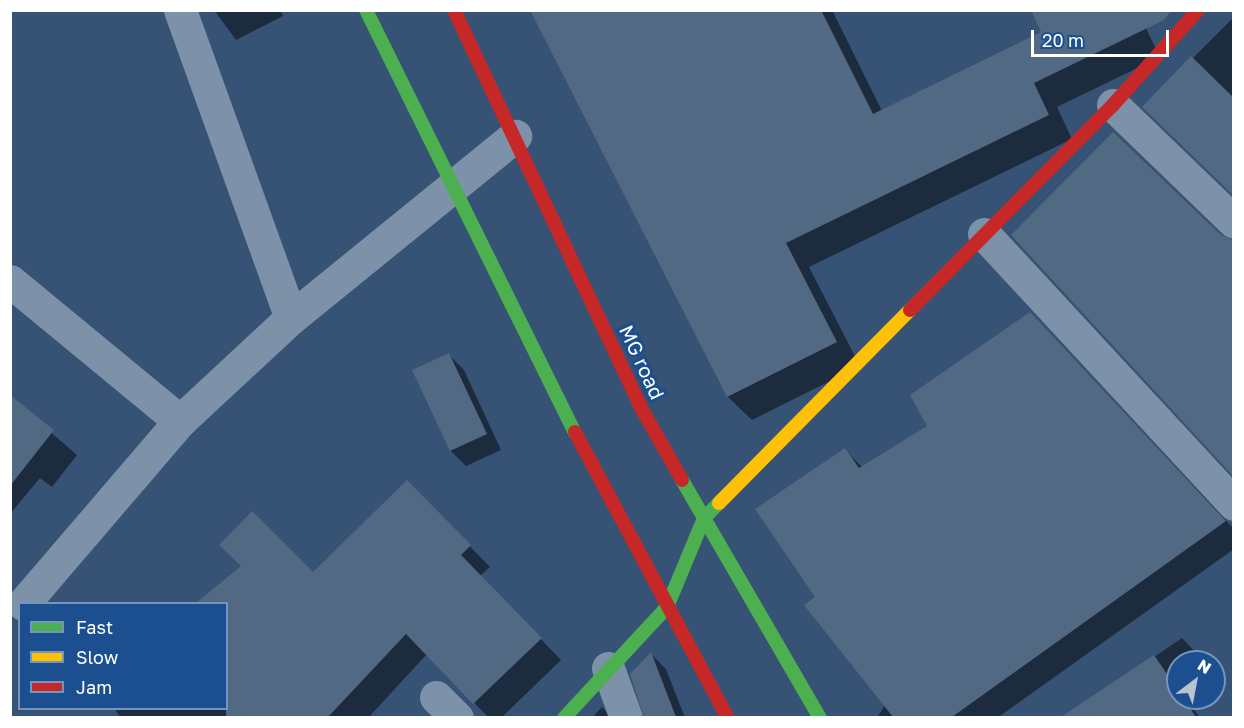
<!DOCTYPE html>
<html>
<head>
<meta charset="utf-8">
<style>
	body { margin:0 }
	#map { position:relative; width:1244px; height:728px; overflow:hidden; background:#365274; font-family:"Golos Text",sans-serif }
	div>[style] { position:absolute }
	.shadow>* { inset:0; background:#0007 }
	.building>* { inset:0; background:#526984 }
	.street>* { height:33px; margin:-16.5px; padding:0 16.5px; transform-origin:16.5px; border-radius:16.5px; background:#7d92a8 }
	.fast>* { height:14px; margin:-7px; padding:0 7px; transform-origin:7px; border-radius:7px; background:#4caf50 }
	.slow>* { height:14px; margin:-7px; padding:0 7px; transform-origin:7px; border-radius:7px; background:#ffc107 }
	.jam>* { height:14px; margin:-7px; padding:0 7px; transform-origin:7px; border-radius:7px; background:#c62828 }
	span { translate:-50% -50%; white-space:nowrap; text-align:center; line-height:1.15; -webkit-text-stroke:6px #1b4f8f; paint-order:stroke }
	.street-label { font-size:20px; color:#fff }
	.frame { position:absolute; inset:0; border:12px solid #fff; pointer-events:none }
	.legend { position:absolute; left:18px; top:602px; width:210px; height:108px; box-sizing:border-box; background:#1b4f8f; border:2px solid #7695bc; margin:0; padding:8px 10px; list-style:none; font-size:18px; color:#fff }
	.legend li { display:flex; align-items:center; gap:12px; height:30px }
	.legend b { width:30px; border:2px solid #7695bc }
	.north { position:absolute; left:1166px; top:650px; width:60px; height:60px; box-sizing:border-box; background:#1b4f8f; border:2px solid #7695bc; border-radius:50%; rotate:32deg; font-size:16px; font-weight:700; line-height:24px; text-align:center; color:#fff }
	.north::after { content:''; display:block; margin:auto; width:21px; height:27px; background:#b9c2ce; clip-path:polygon(50% 0,100% 100%,50% 72%,0 100%) }
	.scale { position:absolute; left:1031px; top:30px; width:138px; height:27px; box-sizing:border-box; border:3px solid #fff; border-top:0; padding-left:8px; font-size:18px; line-height:21px; white-space:nowrap; color:#fff; -webkit-text-stroke:4px #1b4f8f; paint-order:stroke }
</style>
</head>
<body>
<div id="map">
	<div class="shadow">
		<i style="clip-path:polygon(214px 10px,280px 10px,283px 16px,236px 40px)"></i>
		<i style="clip-path:polygon(746px 10px,832px 10px,882px 111px,1137px 10px,1160px 57px,1057px 107px,1072px 139px,809px 267px,860px 366px,752px 420px,728px 397px)"></i>
		<i style="clip-path:polygon(1234px 17px,1234px 194px,1144px 107px)"></i>
		<i style="clip-path:polygon(1013px 235px,1234px 241px,1234px 474px)"></i>
		<i style="clip-path:polygon(1049px 333px,1234px 529px,1234px 549px,997px 718px,877px 718px,885px 705px,817px 597px,845px 450px,863px 468px,929px 426px)"></i>
		<i style="clip-path:polygon(448px 354px,464px 370px,501px 450px,466px 466px,451px 451px,414px 370px)"></i>
		<i style="clip-path:polygon(10px 397px,77px 455px,52px 487px,40px 478px,10px 514px)"></i>
		<i style="clip-path:polygon(407px 482px,490px 567px,480px 576px,561px 660px,501px 718px,489px 718px,427px 654px,368px 718px,121px 718px,114px 708px,226px 708px,226px 604px,199px 604px,243px 566px,313px 574px)"></i>
		<i style="clip-path:polygon(1182px 638px,1205px 662px,1178px 662px,1178px 698px,1186px 698px,1200px 718px,1064px 718px)"></i>
		<i style="clip-path:polygon(651px 654px,666px 669px,685px 718px,644px 718px)"></i>
		<i style="clip-path:polygon(602px 707px,612px 718px,592px 718px)"></i>
	</div>
	<div class="building">
		<i style="clip-path:polygon(530px 10px,821px 10px,873px 114px,1041px 32px,1031px 10px,1172px 10px,1164px 20px,1034px 83px,1049px 115px,786px 243px,837px 342px,727px 397px)"></i>
		<i style="clip-path:polygon(1191px 56px,1233px 97px,1233px 195px,1142px 107px)"></i>
		<i style="clip-path:polygon(1113px 132px,1221px 235px,1233px 240px,1233px 476px,1011px 235px)"></i>
		<i style="clip-path:polygon(1030px 312px,1226px 521px,952px 717px,893px 717px,804px 605px,815px 597px,755px 509px,845px 448px,859px 468px,927px 426px,910px 395px)"></i>
		<i style="clip-path:polygon(449px 353px,487px 434px,450px 451px,412px 370px)"></i>
		<i style="clip-path:polygon(10px 395px,54px 430px,10px 486px)"></i>
		<i style="clip-path:polygon(407px 480px,471px 545px,461px 555px,542px 638px,473px 704px,406px 634px,328px 717px,226px 717px,226px 603px,196px 603px,241px 566px,219px 545px,252px 511px,313px 572px)"></i>
		<i style="clip-path:polygon(651px 652px,676px 717px,644px 717px,630px 674px)"></i>
		<i style="clip-path:polygon(1154px 655px,1196px 717px,1061px 717px)"></i>
	</div>
	<div class="street">
		<i style="left:180px;top:10px;width:327px;rotate:70.2deg"></i>
		<i style="left:1113px;top:105px;width:168px;rotate:44deg"></i>
		<i style="left:984px;top:234px;width:368px;rotate:47.2deg"></i>
		<i style="left:10px;top:281px;width:220px;rotate:39.5deg"></i>
		<i style="left:23px;top:604px;width:241px;rotate:-49.4deg"></i>
		<i style="left:180px;top:421px;width:151px;rotate:-42.9deg"></i>
		<i style="left:291px;top:318px;width:289px;rotate:-39.1deg"></i>
		<i style="left:608px;top:668px;width:53px;rotate:70.2deg"></i>
		<i style="left:436px;top:697px;width:30px;rotate:45deg"></i>
	</div>
	<div class="fast">
		<i style="left:366px;top:10px;width:471px;rotate:63.7deg"></i>
		<i style="left:682px;top:480px;width:275px;rotate:59.9deg"></i>
		<i style="left:564px;top:718px;width:151px;rotate:-47.1deg"></i>
		<i style="left:667px;top:607px;width:96px;rotate:-67.4deg"></i>
		<i style="left:704px;top:518px;width:21px;rotate:-45deg"></i>
	</div>
	<div class="slow">
		<i style="left:719px;top:503px;width:272px;rotate:-45.3deg"></i>
	</div>
	<div class="jam">
		<i style="left:454px;top:10px;width:438px;rotate:64.8deg"></i>
		<i style="left:640px;top:406px;width:85px;rotate:60.4deg"></i>
		<i style="left:910px;top:310px;width:289px;rotate:-45.3deg"></i>
		<i style="left:1113px;top:105px;width:127px;rotate:-48.2deg"></i>
		<i style="left:575px;top:432px;width:324px;rotate:61.9deg"></i>
	</div>
	<div class="street-label">
		<span style="left:642px;top:362px;rotate:65deg">MG road</span>
	</div>
	<div class="frame"></div>
	<ul class="legend">
	<li><b style="height:8px;background:#4caf50"></b>Fast</li>
	<li><b style="height:8px;background:#ffc107"></b>Slow</li>
	<li><b style="height:8px;background:#c62828"></b>Jam</li>
	</ul>
	<div class="north">N</div>
	<div class="scale">20 m</div>
</div>
</body>
</html>
